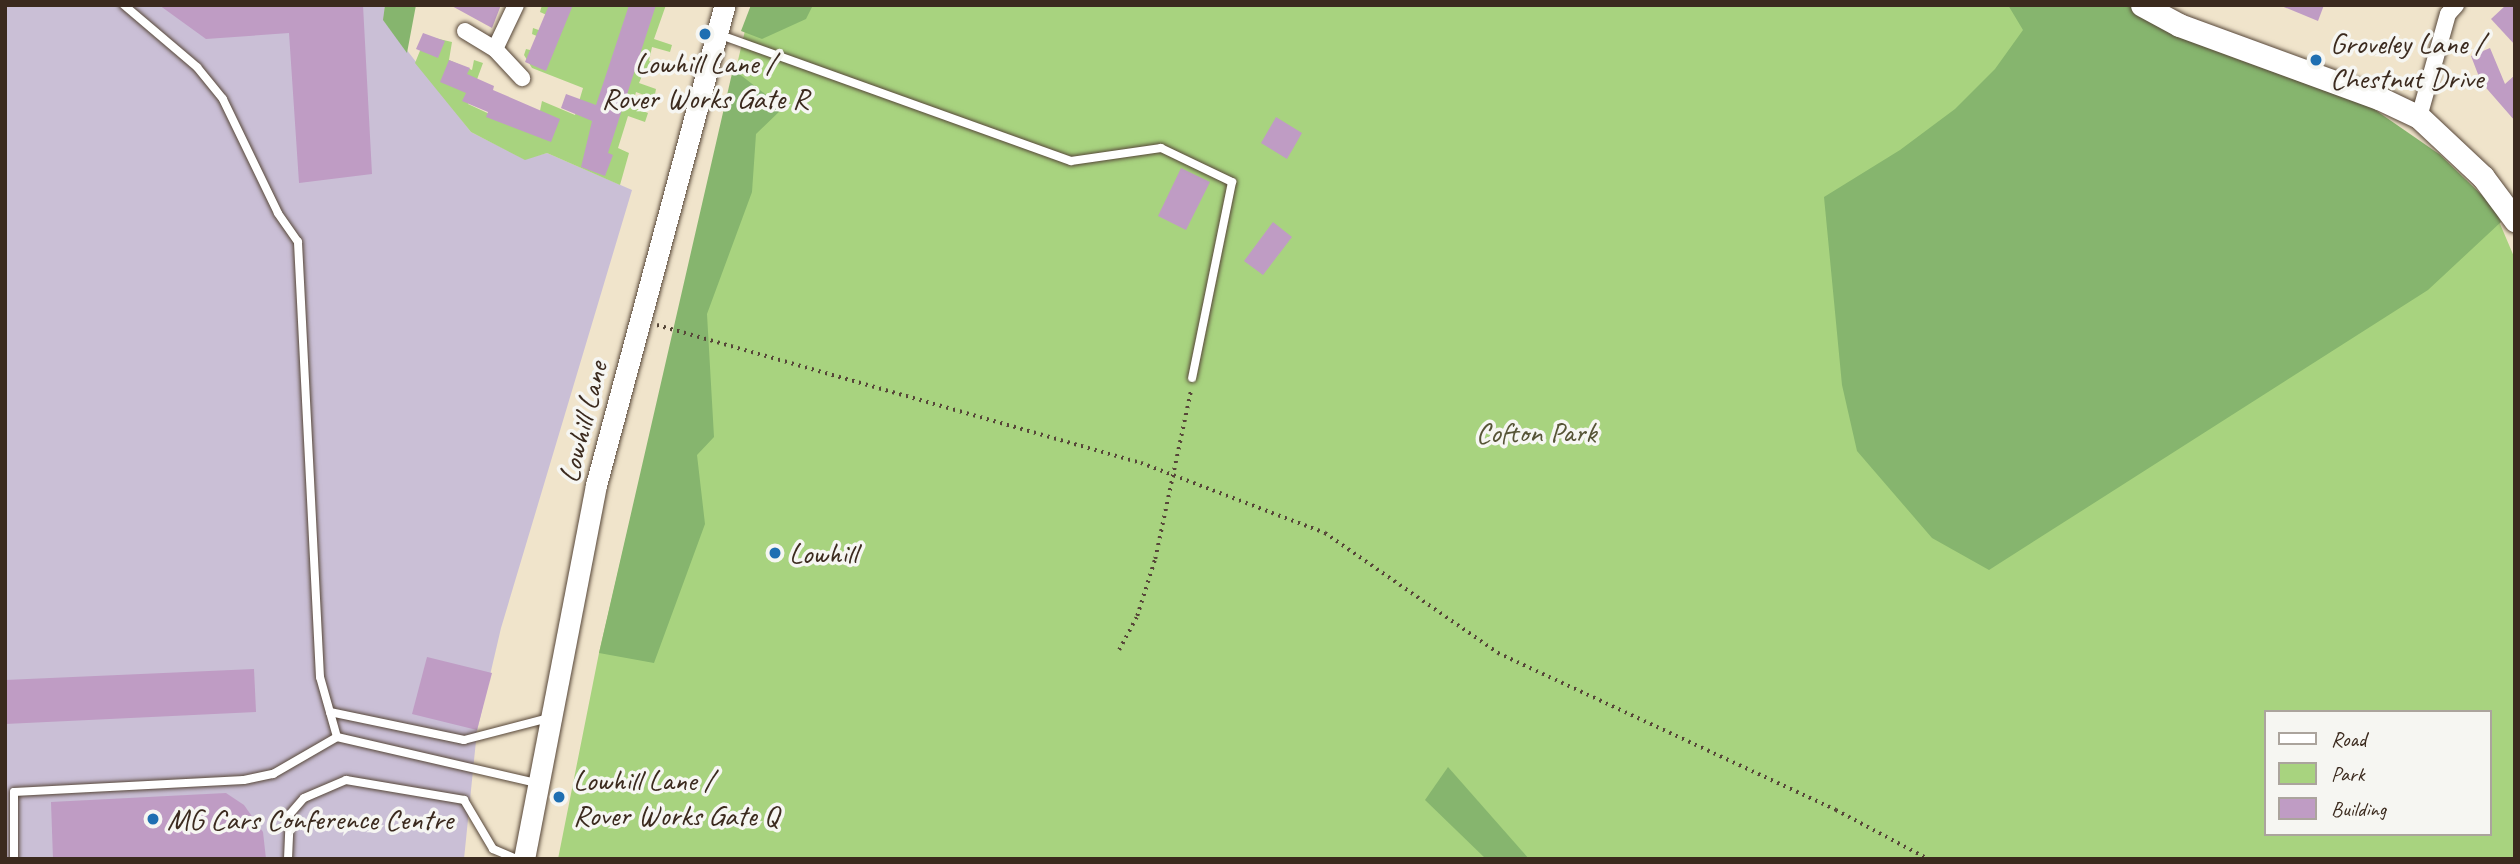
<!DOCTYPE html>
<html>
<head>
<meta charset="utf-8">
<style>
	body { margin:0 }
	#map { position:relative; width:2520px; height:864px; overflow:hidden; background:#f0e4cb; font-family:Caveat,sans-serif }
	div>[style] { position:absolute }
	.industrial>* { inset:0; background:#cabfd6 }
	.green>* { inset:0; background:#a8d37f }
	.forest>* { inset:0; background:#86b56e }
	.building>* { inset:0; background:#bf9cc4 }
	.path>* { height:3.5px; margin-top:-1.75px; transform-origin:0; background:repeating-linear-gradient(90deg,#564638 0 2px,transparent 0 7px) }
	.roads { filter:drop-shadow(0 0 2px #564638) drop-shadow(0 0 2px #564638) }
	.service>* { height:8px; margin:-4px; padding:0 4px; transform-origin:4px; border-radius:4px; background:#fff }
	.minor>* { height:16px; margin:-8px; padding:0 8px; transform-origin:8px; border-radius:8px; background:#fff }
	.tertiary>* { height:21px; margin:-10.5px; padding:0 10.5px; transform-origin:10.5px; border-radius:10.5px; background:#fff }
	.secondary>* { height:23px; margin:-11.5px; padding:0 11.5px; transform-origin:11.5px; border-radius:11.5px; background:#fff }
	.dots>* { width:19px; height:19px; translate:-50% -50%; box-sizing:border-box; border:4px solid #f6f6f2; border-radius:50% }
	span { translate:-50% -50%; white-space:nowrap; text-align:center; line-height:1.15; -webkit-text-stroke:7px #f6f6f2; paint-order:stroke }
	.poi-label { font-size:30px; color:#3b2a1e }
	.left { translate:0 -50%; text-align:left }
	.street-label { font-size:30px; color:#3b2a1e }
	.park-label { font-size:30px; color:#565436 }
	.frame { position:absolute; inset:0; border:7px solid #3b2a1e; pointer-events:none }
	.legend { position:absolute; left:2264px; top:710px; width:228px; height:126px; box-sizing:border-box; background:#f6f6f2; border:2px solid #aba49d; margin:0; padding:9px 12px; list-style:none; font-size:21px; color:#3b2a1e }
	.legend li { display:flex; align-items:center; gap:14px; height:35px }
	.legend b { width:35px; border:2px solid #aba49d }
</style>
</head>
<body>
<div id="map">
	<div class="industrial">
		<i style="clip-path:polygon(5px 5px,385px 5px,384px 21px,471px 132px,524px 159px,547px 153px,632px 190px,501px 628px,477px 731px,464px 859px,5px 859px)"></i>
	</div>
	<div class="green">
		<i style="clip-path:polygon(542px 5px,555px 9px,556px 5px,666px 5px,654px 39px,672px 45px,670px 52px,652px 47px,649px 61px,663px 65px,661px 74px,645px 69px,639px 83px,656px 89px,654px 99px,636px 92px,632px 107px,648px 113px,645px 122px,628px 116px,618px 148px,629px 153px,620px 185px,547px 153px,525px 160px,471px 132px,415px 63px,426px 36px,452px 42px,449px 60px,472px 70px,474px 60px,483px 63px,468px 104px,535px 135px,542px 101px,575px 115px,583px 88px,532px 68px,524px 55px,526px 49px,534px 51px,539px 37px,532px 34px,533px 28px,547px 33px,549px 16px,540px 12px)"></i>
		<i style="clip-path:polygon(evenodd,751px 5px,2122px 5px,2439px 154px,2492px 205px,2515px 259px,2515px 859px,558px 859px,599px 653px,751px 5px,2266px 712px,2490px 712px,2490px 834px,2266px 834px,2266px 712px)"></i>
	</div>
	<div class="forest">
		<i style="clip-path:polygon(385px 5px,416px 5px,407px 53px,383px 20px)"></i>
		<i style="clip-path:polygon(751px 5px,813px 5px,806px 19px,762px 39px,741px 31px)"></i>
		<i style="clip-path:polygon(2008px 5px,2131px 5px,2209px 49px,2371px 107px,2439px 154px,2492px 205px,2501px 222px,2428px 290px,1989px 570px,1932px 538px,1857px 451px,1842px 385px,1824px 197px,1900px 150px,1955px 109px,1995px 69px,2023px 30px)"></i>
		<i style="clip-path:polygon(733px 69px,783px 108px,756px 134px,752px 192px,707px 314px,714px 437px,697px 455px,705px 524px,654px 663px,599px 653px)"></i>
		<i style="clip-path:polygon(1448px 767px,1529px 859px,1486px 859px,1425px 800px)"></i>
	</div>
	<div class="building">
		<i style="clip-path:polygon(159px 5px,363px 5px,372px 174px,299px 183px,289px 33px,206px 39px)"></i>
		<i style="clip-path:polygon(450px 5px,501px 5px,492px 28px)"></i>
		<i style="clip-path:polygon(549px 5px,573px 5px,546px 71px,525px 62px)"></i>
		<i style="clip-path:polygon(629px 5px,656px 5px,608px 153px,613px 155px,605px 176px,581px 167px,592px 121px,561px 108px,566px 94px,596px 105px)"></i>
		<i style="clip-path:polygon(2279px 5px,2324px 5px,2318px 21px)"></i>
		<i style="clip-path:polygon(2506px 5px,2515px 5px,2515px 45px,2491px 19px)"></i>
		<i style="clip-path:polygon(423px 33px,445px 41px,438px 58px,416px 49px)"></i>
		<i style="clip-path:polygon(2490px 48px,2505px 84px,2515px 75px,2515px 121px,2481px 82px,2471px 56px)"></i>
		<i style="clip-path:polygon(449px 60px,470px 68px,467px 74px,494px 86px,493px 90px,560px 119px,551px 142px,486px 117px,488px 112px,462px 101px,466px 93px,440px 82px)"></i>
		<i style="clip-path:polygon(1276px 117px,1302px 133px,1287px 159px,1261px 143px)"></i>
		<i style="clip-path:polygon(1181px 168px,1210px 182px,1186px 230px,1158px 216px)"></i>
		<i style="clip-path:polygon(1273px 222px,1292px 237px,1263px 275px,1244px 261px)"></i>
		<i style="clip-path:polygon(427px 657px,492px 673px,477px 730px,412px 714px)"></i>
		<i style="clip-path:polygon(254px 669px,256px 712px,5px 724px,5px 680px)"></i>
		<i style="clip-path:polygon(226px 793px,244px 805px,263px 832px,266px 859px,53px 859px,51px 802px)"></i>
	</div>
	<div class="path">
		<i style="left:657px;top:325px;width:503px;rotate:15.91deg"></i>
		<i style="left:1141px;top:463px;width:197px;rotate:20.8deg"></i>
		<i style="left:1325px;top:533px;width:211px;rotate:34.7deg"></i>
		<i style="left:1498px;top:653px;width:373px;rotate:24.9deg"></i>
		<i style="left:1836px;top:810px;width:104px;rotate:28deg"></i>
		<i style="left:1119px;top:650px;width:38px;rotate:-62deg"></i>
		<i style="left:1137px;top:616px;width:60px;rotate:-72.5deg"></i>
		<i style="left:1155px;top:559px;width:173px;rotate:-78deg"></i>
	</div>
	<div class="roads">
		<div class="service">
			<i style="left:718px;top:34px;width:375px;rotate:19.8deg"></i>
			<i style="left:1071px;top:161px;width:91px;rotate:-8.2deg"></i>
			<i style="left:1161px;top:148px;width:79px;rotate:25.6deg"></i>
			<i style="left:1232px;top:182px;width:200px;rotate:101.5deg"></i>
			<i style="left:330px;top:712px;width:137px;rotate:11.8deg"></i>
			<i style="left:464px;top:740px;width:88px;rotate:-14.5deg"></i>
			<i style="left:337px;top:737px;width:204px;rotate:13deg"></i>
			<i style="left:14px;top:859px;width:67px;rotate:-90deg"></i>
			<i style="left:14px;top:792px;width:230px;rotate:-3deg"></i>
			<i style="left:244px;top:780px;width:30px;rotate:-12deg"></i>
			<i style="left:273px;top:774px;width:74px;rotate:-30deg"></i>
			<i style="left:337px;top:737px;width:62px;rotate:-105.8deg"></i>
			<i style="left:320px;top:677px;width:436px;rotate:-92.9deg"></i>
			<i style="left:298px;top:242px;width:35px;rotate:-125deg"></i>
			<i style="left:278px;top:213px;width:127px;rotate:-115.8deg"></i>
			<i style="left:223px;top:99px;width:41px;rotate:-129.1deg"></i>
			<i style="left:197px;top:67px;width:96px;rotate:-139.7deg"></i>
			<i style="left:288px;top:859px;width:45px;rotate:-87.5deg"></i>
			<i style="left:290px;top:814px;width:21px;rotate:-49deg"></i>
			<i style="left:304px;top:798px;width:46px;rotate:-23.2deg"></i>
			<i style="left:346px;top:780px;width:120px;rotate:9.6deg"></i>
			<i style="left:464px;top:800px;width:57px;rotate:59.4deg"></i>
			<i style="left:493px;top:849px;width:26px;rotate:23deg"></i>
		</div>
		<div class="minor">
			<i style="left:465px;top:31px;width:35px;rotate:31deg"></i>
			<i style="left:495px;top:49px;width:40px;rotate:47deg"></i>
			<i style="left:495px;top:49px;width:49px;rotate:-64.5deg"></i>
			<i style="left:2419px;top:117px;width:107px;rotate:-74.3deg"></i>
			<i style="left:2448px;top:14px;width:12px;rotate:-48deg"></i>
		</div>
		<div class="tertiary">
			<i style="left:524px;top:859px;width:381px;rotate:-79.1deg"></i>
			<i style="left:596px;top:485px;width:497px;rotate:-75deg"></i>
		</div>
		<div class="secondary">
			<i style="left:2142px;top:5px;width:42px;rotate:28.4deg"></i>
			<i style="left:2179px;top:25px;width:213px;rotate:20.1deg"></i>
			<i style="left:2379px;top:98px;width:44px;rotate:25.4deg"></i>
			<i style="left:2419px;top:117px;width:88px;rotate:43.2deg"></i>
			<i style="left:2483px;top:177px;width:54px;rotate:53.3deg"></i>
		</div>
	</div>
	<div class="dots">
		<i style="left:705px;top:34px;background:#1f6fb2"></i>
		<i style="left:2316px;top:60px;background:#1f6fb2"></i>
		<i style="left:775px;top:553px;background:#1f6fb2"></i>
		<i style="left:559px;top:797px;background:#1f6fb2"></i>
		<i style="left:153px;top:819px;background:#1f6fb2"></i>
	</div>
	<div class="poi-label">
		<span class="left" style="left:2330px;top:60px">Groveley Lane /<br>Chestnut Drive</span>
		<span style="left:705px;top:80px">Lowhill Lane /<br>Rover Works Gate R</span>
		<span class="left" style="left:789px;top:553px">Lowhill</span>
		<span class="left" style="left:573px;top:797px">Lowhill Lane /<br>Rover Works Gate Q</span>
		<span class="left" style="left:167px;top:819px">MG Cars Conference Centre</span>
	</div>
	<div class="street-label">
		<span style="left:583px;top:422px;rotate:-76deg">Lowhill Lane</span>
	</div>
	<div class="park-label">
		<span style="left:1536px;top:432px">Cofton Park</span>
	</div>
	<div class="frame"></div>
	<ul class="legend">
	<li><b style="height:9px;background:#fff"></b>Road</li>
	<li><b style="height:19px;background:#a8d37f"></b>Park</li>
	<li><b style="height:19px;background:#bf9cc4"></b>Building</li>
	</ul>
</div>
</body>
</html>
